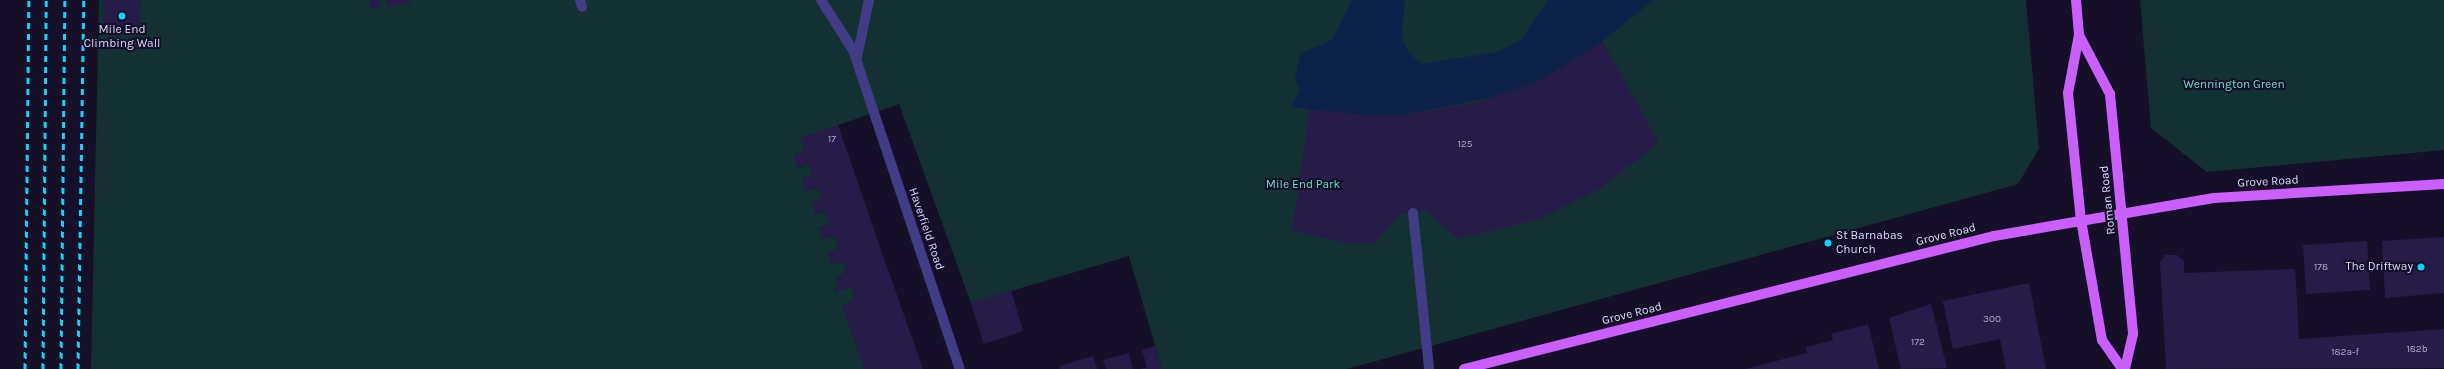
<!DOCTYPE html>
<html>
<head>
<meta charset="utf-8">
<style>
	body { margin:0 }
	#map { position:relative; width:2444px; height:369px; overflow:hidden; background:#151028; font-family:Karla,sans-serif }
	div>[style] { position:absolute }
	.green>* { inset:0; background:#133132 }
	.water>* { inset:0; background:#0d214a }
	.building>* { inset:0; background:#271c49 }
	.minor>* { height:10px; margin:-5px; padding:0 5px; transform-origin:5px; border-radius:5px; background:#423c86 }
	.major>* { height:10px; margin:-5px; padding:0 5px; transform-origin:5px; border-radius:5px; background:#ca5ffd }
	.rail>* { height:3px; margin-top:-1.5px; transform-origin:0; background:repeating-linear-gradient(90deg,#05d8fc 0 6px,transparent 0 11px) }
	.dots>* { width:11px; height:11px; translate:-50% -50%; box-sizing:border-box; border:2px solid #151028; border-radius:50% }
	span { translate:-50% -50%; white-space:nowrap; text-align:center; line-height:1.15; -webkit-text-stroke:4px #151028; paint-order:stroke }
	.number-label { font-size:10px; color:#b0a8d2 }
	.number-label span { -webkit-text-stroke-width:0 }
	.poi-label { font-size:12px; color:#ded7ff }
	.left { translate:0 -50%; text-align:left }
	.right { translate:-100% -50%; text-align:right }
	.park-label { font-size:12px; color:#63dfc6 }
	.street-label { font-size:12px; color:#ded7ff }
</style>
</head>
<body>
<div id="map">
	<div class="green">
		<i style="clip-path:polygon(99px 0,2026px 0,2039px 149px,2018px 184px,1347px 369px,1162px 369px,1129px 256px,971px 303px,899px 104px,801px 138px,805px 151px,794px 155px,799px 168px,809px 164px,813px 175px,802px 179px,806px 191px,817px 187px,822px 199px,812px 203px,816px 215px,826px 212px,830px 224px,819px 228px,823px 239px,834px 235px,839px 249px,828px 253px,832px 264px,843px 261px,847px 273px,836px 277px,839px 286px,834px 288px,835px 292px,852px 286px,855px 298px,843px 307px,865px 369px,91px 369px)"></i>
		<i style="clip-path:polygon(2140px 0,2444px 0,2444px 150px,2207px 172px,2151px 128px)"></i>
	</div>
	<div class="water">
		<i style="clip-path:polygon(1352px 0,1405px 0,1401px 35px,1408px 52px,1422px 64px,1497px 52px,1521px 40px,1548px 0,1653px 0,1591px 51px,1535px 83px,1504px 95px,1401px 115px,1370px 116px,1291px 107px,1300px 90px,1295px 80px,1300px 54px,1332px 40px)"></i>
	</div>
	<div class="building">
		<i style="clip-path:polygon(104px 0,141px 0,140px 31px,103px 32px)"></i>
		<i style="clip-path:polygon(369px 0,379px 0,380px 7px,370px 9px)"></i>
		<i style="clip-path:polygon(386px 0,410px 0,411px 3px,387px 6px)"></i>
		<i style="clip-path:polygon(1603px 42px,1659px 143px,1601px 188px,1539px 219px,1459px 239px,1426px 211px,1400px 214px,1374px 244px,1348px 243px,1292px 231px,1310px 109px,1370px 116px,1401px 115px,1475px 103px,1535px 83px)"></i>
		<i style="clip-path:polygon(838px 125px,880px 247px,923px 369px,865px 369px,843px 307px,855px 298px,852px 286px,835px 292px,834px 288px,839px 286px,836px 277px,847px 273px,843px 261px,832px 264px,828px 253px,839px 249px,834px 235px,823px 239px,819px 228px,830px 224px,826px 212px,816px 215px,812px 203px,822px 199px,817px 187px,806px 191px,802px 179px,813px 175px,809px 164px,798px 168px,794px 155px,805px 151px,800px 138px)"></i>
		<i style="clip-path:polygon(2444px 237px,2444px 293px,2385px 298px,2382px 241px)"></i>
		<i style="clip-path:polygon(2367px 241px,2370px 290px,2306px 294px,2303px 245px)"></i>
		<i style="clip-path:polygon(2165px 255px,2177px 255px,2184px 261px,2184px 273px,2295px 269px,2299px 339px,2444px 329px,2444px 368px,2166px 369px,2160px 262px)"></i>
		<i style="clip-path:polygon(2029px 283px,2046px 369px,2006px 369px,2000px 339px,1953px 349px,1943px 301px)"></i>
		<i style="clip-path:polygon(1011px 290px,1023px 331px,984px 344px,971px 303px)"></i>
		<i style="clip-path:polygon(1931px 304px,1947px 368px,1901px 369px,1889px 318px)"></i>
		<i style="clip-path:polygon(1868px 324px,1879px 369px,1746px 369px,1807px 353px,1806px 347px,1833px 340px,1831px 334px)"></i>
		<i style="clip-path:polygon(1155px 346px,1162px 369px,1141px 369px,1147px 367px,1142px 350px)"></i>
		<i style="clip-path:polygon(1129px 353px,1133px 369px,1106px 369px,1103px 360px)"></i>
		<i style="clip-path:polygon(1093px 356px,1097px 369px,1060px 369px,1060px 366px)"></i>
	</div>
	<div class="minor">
		<i style="left:580px;top:0;width:7px;rotate:74deg"></i>
		<i style="left:821px;top:0;width:59px;rotate:57.4deg"></i>
		<i style="left:853px;top:50px;width:336px;rotate:71.5deg"></i>
		<i style="left:857px;top:57px;width:58px;rotate:-78.1deg"></i>
		<i style="left:1413px;top:213px;width:157px;rotate:84.1deg"></i>
	</div>
	<div class="major">
		<i style="left:2076px;top:0;width:35px;rotate:85deg"></i>
		<i style="left:2079px;top:35px;width:59px;rotate:100.7deg"></i>
		<i style="left:2068px;top:93px;width:128px;rotate:84.2deg"></i>
		<i style="left:2081px;top:220px;width:122px;rotate:80.1deg"></i>
		<i style="left:2102px;top:340px;width:35px;rotate:55deg"></i>
		<i style="left:2079px;top:35px;width:67px;rotate:62.3deg"></i>
		<i style="left:2110px;top:94px;width:241px;rotate:84.5deg"></i>
		<i style="left:2133px;top:334px;width:36px;rotate:103deg"></i>
		<i style="left:1464px;top:369px;width:546px;rotate:-14.09deg"></i>
		<i style="left:1994px;top:236px;width:223px;rotate:-9.8deg"></i>
		<i style="left:2214px;top:198px;width:230px;rotate:-3.5deg"></i>
	</div>
	<div class="rail">
		<i style="left:25px;top:369px;width:369px;rotate:-89.4deg"></i>
		<i style="left:43px;top:369px;width:369px;rotate:-89.5deg"></i>
		<i style="left:61px;top:369px;width:369px;rotate:-89.4deg"></i>
		<i style="left:78px;top:369px;width:369px;rotate:-89.1deg"></i>
	</div>
	<div class="dots">
		<i style="left:122px;top:16px;background:#05d8fc"></i>
		<i style="left:1828px;top:243px;background:#05d8fc"></i>
		<i style="left:2421px;top:267px;background:#05d8fc"></i>
	</div>
	<div class="number-label">
		<span style="left:832px;top:140px">17</span>
		<span style="left:1465px;top:145px">125</span>
		<span style="left:2321px;top:268px">178</span>
		<span style="left:1992px;top:320px">300</span>
		<span style="left:1918px;top:343px">172</span>
		<span style="left:2417px;top:350px">182b</span>
		<span style="left:2345px;top:353px">182a-f</span>
	</div>
	<div class="poi-label">
		<span style="left:122px;top:37px">Mile End<br>Climbing Wall</span>
		<span class="left" style="left:1836px;top:243px">St Barnabas<br>Church</span>
		<span class="right" style="left:2413px;top:267px">The Driftway</span>
	</div>
	<div class="park-label">
		<span style="left:2234px;top:85px">Wennington Green</span>
		<span style="left:1303px;top:185px">Mile End Park</span>
	</div>
	<div class="street-label">
		<span style="left:2268px;top:182px;rotate:-3deg">Grove Road</span>
		<span style="left:2108px;top:200px;rotate:-96deg">Roman Road</span>
		<span style="left:926px;top:229px;rotate:71deg">Haverfield Road</span>
		<span style="left:1946px;top:235px;rotate:-14deg">Grove Road</span>
		<span style="left:1632px;top:314px;rotate:-14deg">Grove Road</span>
	</div>
</div>
</body>
</html>
